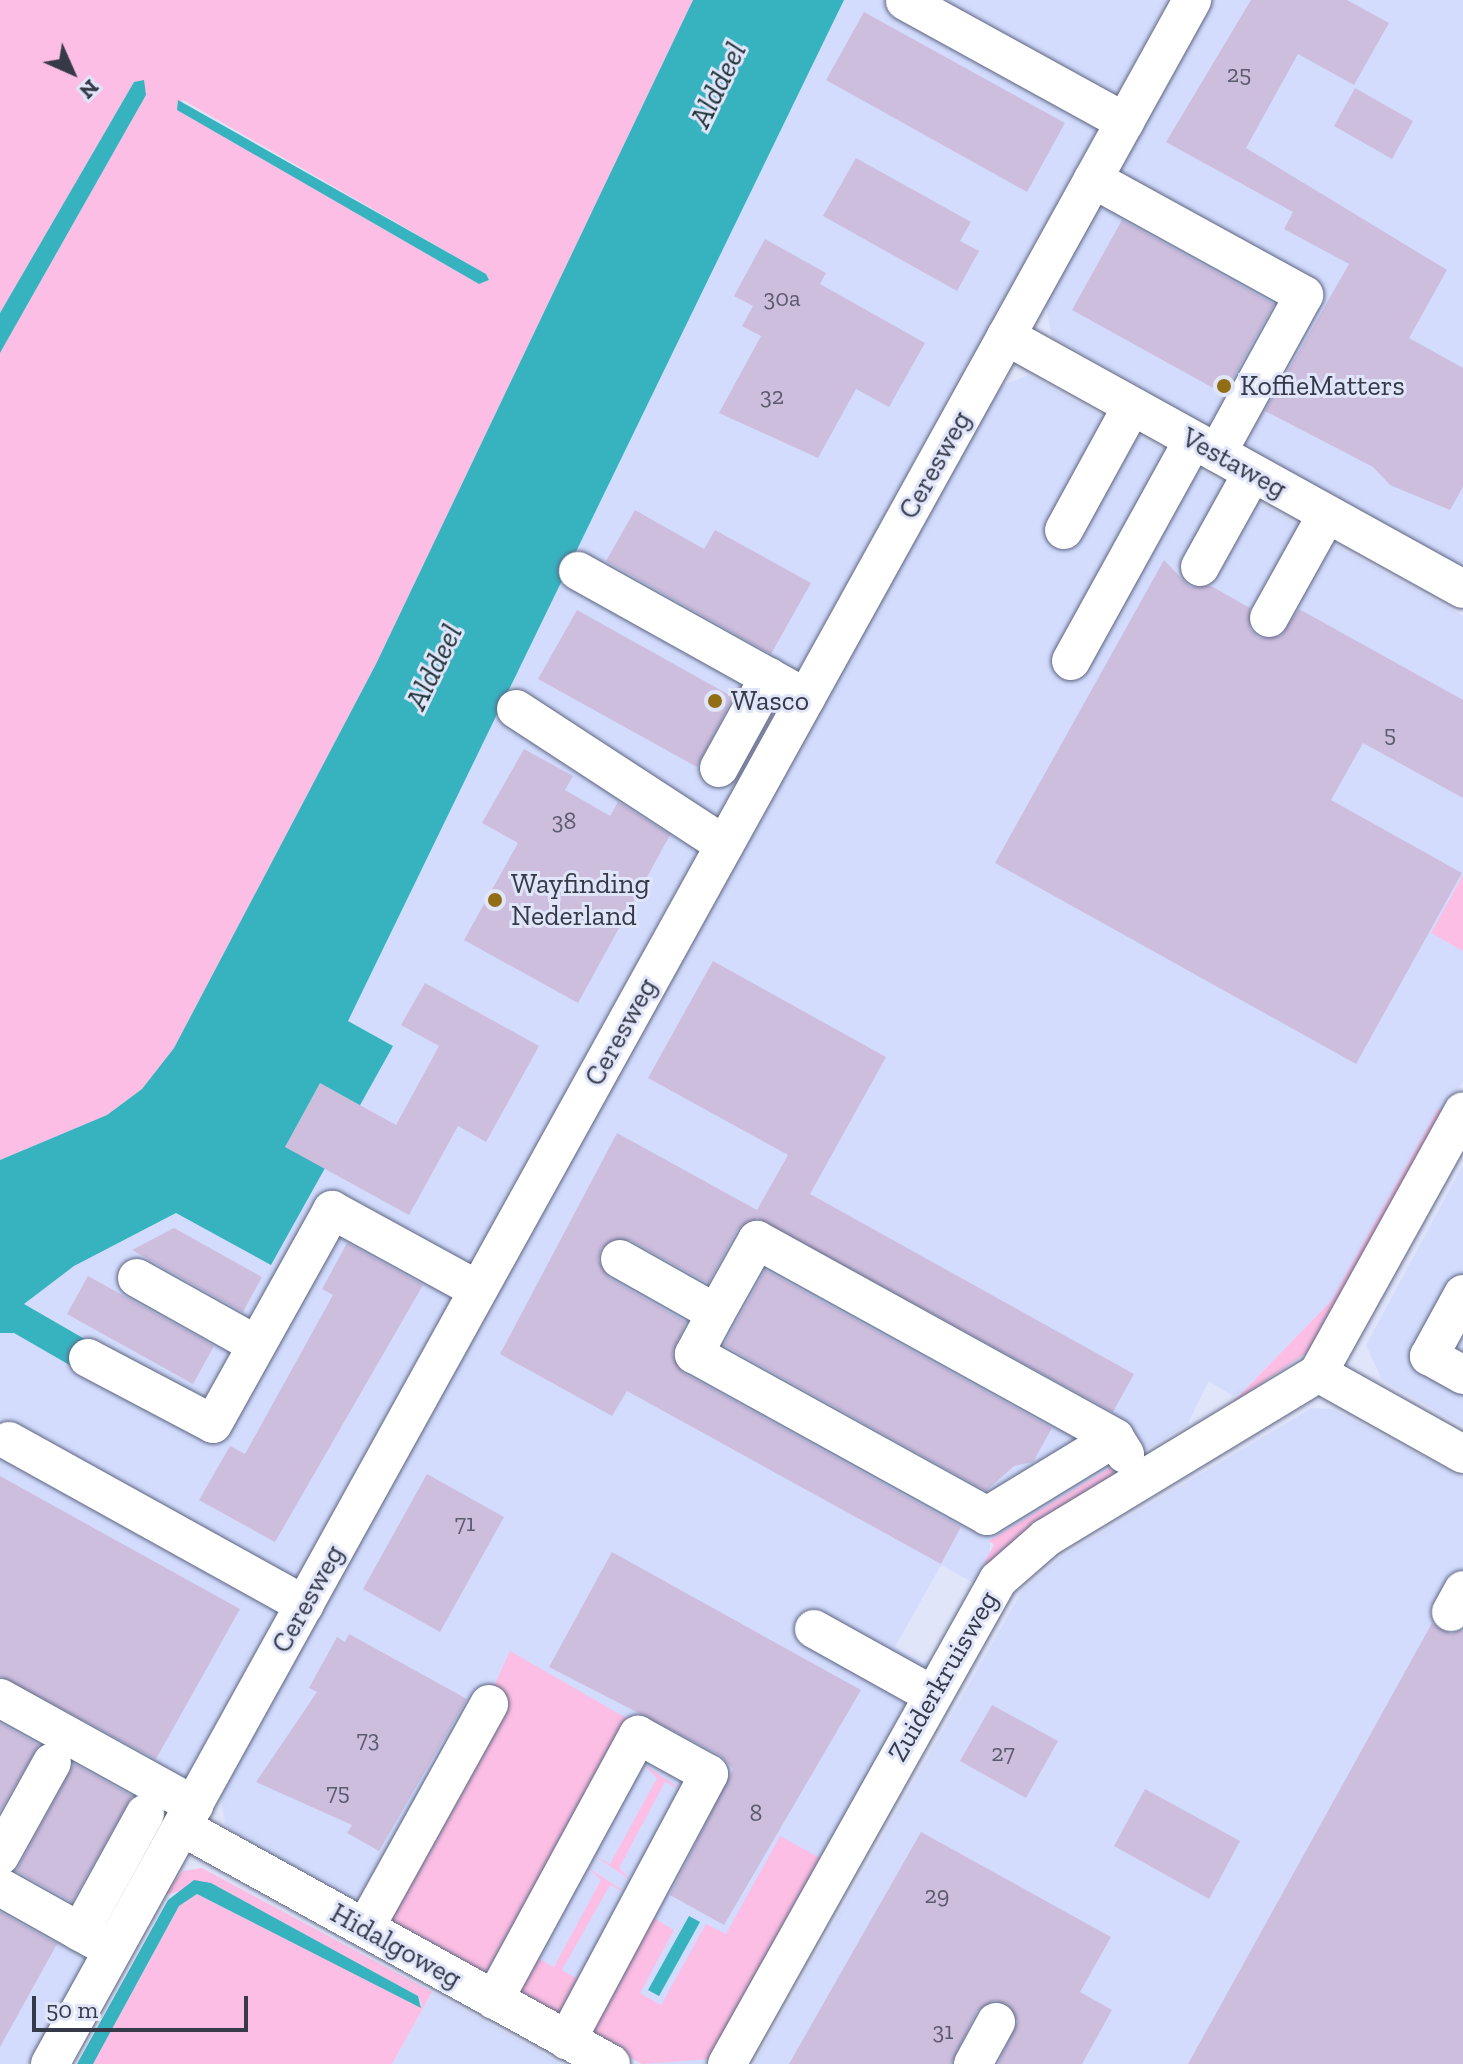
<!DOCTYPE html>
<html>
<head>
<meta charset="utf-8">
<style>
	body { margin:0 }
	#map { position:relative; width:1463px; height:2064px; overflow:hidden; background:#e0e5fa; font-family:"Zilla Slab",serif }
	div>[style] { position:absolute }
	.built>* { inset:0; background:#d3dcfd }
	.green>* { inset:0; background:#fcbee4 }
	.water>* { inset:0; background:#37b3c0 }
	.building>* { inset:0; background:#cebede }
	.roads { filter:drop-shadow(0 0 2px #5c6481) drop-shadow(0 0 2px #5c6481) }
	.minor>* { height:38px; margin:-19px; padding:0 19px; transform-origin:19px; border-radius:19px; background:#fff }
	.dots>* { width:22px; height:22px; translate:-50% -50%; box-sizing:border-box; border:4px solid #e0e5fa; border-radius:50% }
	span { translate:-50% -50%; white-space:nowrap; text-align:center; line-height:1.15; -webkit-text-stroke:6px #e0e5fa; paint-order:stroke }
	.number-label { font-size:24px; color:#5c5a6d }
	.number-label span { -webkit-text-stroke-width:0 }
	.poi-label { font-size:28px; color:#363947 }
	.left { translate:0 -50%; text-align:left }
	.street-label { font-size:28px; color:#363947 }
	.water-label { font-size:30px; color:#1f3436; font-style:italic }
	.north { position:absolute; left:32px; top:32px; width:80px; height:80px; -webkit-text-stroke:6px #e0e5fa; paint-order:stroke; rotate:135deg; font-size:22px; font-weight:700; line-height:32px; text-align:center; color:#363947 }
	.north::after { content:''; display:block; margin:auto; width:28px; height:36px; background:#363947; clip-path:polygon(50% 0,100% 100%,50% 72%,0 100%) }
	.scale { position:absolute; left:32px; top:1996px; width:216px; height:36px; box-sizing:border-box; border:4px solid #363947; border-top:0; padding-left:10px; font-size:24px; line-height:28px; white-space:nowrap; color:#363947; -webkit-text-stroke:6px #e0e5fa; paint-order:stroke }
</style>
</head>
<body>
<div id="map">
	<div class="built">
		<i style="clip-path:polygon(844px 0,1169px 0,90px 1951px,95px 1955px,35px 2064px,0 2064px,0 1333px,14px 1333px,80px 1370px,24px 1304px,74px 1266px,176px 1213px,271px 1264px,393px 1046px,348px 1021px)"></i>
		<i style="clip-path:polygon(1209px 0,1463px 0,1463px 571px,1052px 337px,1045px 301px)"></i>
		<i style="clip-path:polygon(1028px 375px,1463px 616px,1463px 1081px,1445px 1113px,1438px 1109px,1331px 1301px,1242px 1392px,1233px 1396px,1209px 1381px,1187px 1425px,990px 1542px,990px 1566px,976px 1584px,941px 1565px,895px 1647px,922px 1662px,933px 1659px,704px 2064px,642px 2064px,243px 1843px,225px 1824px,220px 1793px,997px 388px)"></i>
		<i style="clip-path:polygon(1463px 1165px,1463px 1426px,1382px 1380px,1366px 1345px)"></i>
		<i style="clip-path:polygon(1312px 1408px,1332px 1409px,1463px 1478px,1463px 2064px,754px 2064px,1022px 1591px,1064px 1555px)"></i>
		<i style="clip-path:polygon(432px 1992px,561px 2064px,392px 2064px)"></i>
	</div>
	<div class="green">
		<i style="clip-path:polygon(evenodd,0 0,693px 0,376px 664px,174px 1048px,142px 1089px,107px 1115px,0 1160px,0 353px,146px 95px,134px 82px,0 313px,0 0,183px 100px,486px 274px,489px 280px,479px 284px,178px 110px,183px 100px)"></i>
		<i style="clip-path:polygon(1463px 875px,1463px 951px,1431px 933px)"></i>
		<i style="clip-path:polygon(1438px 1109px,1445px 1113px,1309px 1351px,1231px 1404px,1331px 1301px)"></i>
		<i style="clip-path:polygon(1115px 1465px,1112px 1480px,990px 1566px,984px 1563px,994px 1545px,989px 1541px)"></i>
		<i style="clip-path:polygon(510px 1651px,628px 1719px,485px 1975px,387px 1923px)"></i>
		<i style="clip-path:polygon(643px 1764px,684px 1791px,665px 1782px,619px 1868px,632px 1881px,592px 1854px,610px 1864px,657px 1778px)"></i>
		<i style="clip-path:polygon(780px 1836px,822px 1859px,710px 2059px,642px 2064px,594px 2038px,593px 2027px,652px 1917px,674px 1930px,640px 1993px,661px 2005px,706px 1924px,726px 1934px)"></i>
		<i style="clip-path:polygon(587px 1867px,628px 1894px,610px 1885px,562px 1970px,581px 1981px,557px 2016px,519px 1994px,536px 1957px,554px 1967px,601px 1880px)"></i>
		<i style="clip-path:polygon(202px 1868px,432px 1992px,392px 2064px,93px 2064px,179px 1906px,197px 1894px,422px 2007px,418px 1996px,211px 1883px,162px 1896px,183px 1871px)"></i>
	</div>
	<div class="water">
		<i style="clip-path:polygon(693px 0,844px 0,348px 1021px,393px 1046px,271px 1265px,176px 1213px,74px 1266px,24px 1304px,95px 1345px,80px 1371px,14px 1333px,0 1333px,0 1160px,107px 1115px,142px 1089px,174px 1048px,376px 664px)"></i>
		<i style="clip-path:polygon(144px 80px,146px 95px,0 353px,0 313px,134px 82px)"></i>
		<i style="clip-path:polygon(178px 100px,486px 274px,489px 280px,479px 284px,177px 110px)"></i>
		<i style="clip-path:polygon(194px 1880px,211px 1883px,418px 1996px,421px 2008px,197px 1894px,179px 1906px,93px 2064px,77px 2064px,168px 1900px)"></i>
		<i style="clip-path:polygon(689px 1916px,700px 1922px,659px 1996px,648px 1990px)"></i>
	</div>
	<div class="building">
		<i style="clip-path:polygon(1251px 0,1347px 0,1389px 23px,1354px 85px,1298px 54px,1246px 148px,1447px 270px,1409px 338px,1463px 368px,1463px 487px,1450px 510px,1390px 485px,1373px 467px,1265px 411px,1349px 264px,1284px 229px,1293px 212px,1166px 142px)"></i>
		<i style="clip-path:polygon(864px 12px,1065px 123px,1027px 192px,826px 80px)"></i>
		<i style="clip-path:polygon(1355px 88px,1413px 121px,1392px 159px,1334px 126px)"></i>
		<i style="clip-path:polygon(856px 158px,971px 222px,960px 241px,979px 251px,957px 291px,823px 216px)"></i>
		<i style="clip-path:polygon(1122px 220px,1274px 304px,1224px 394px,1072px 310px)"></i>
		<i style="clip-path:polygon(765px 239px,826px 273px,820px 284px,925px 343px,889px 407px,856px 389px,818px 458px,719px 413px,761px 336px,742px 326px,753px 306px,734px 296px)"></i>
		<i style="clip-path:polygon(635px 510px,704px 549px,715px 530px,811px 583px,771px 654px,606px 561px)"></i>
		<i style="clip-path:polygon(1164px 560px,1190px 587px,1211px 586px,1250px 608px,1250px 629px,1259px 638px,1281px 636px,1299px 609px,1463px 700px,1463px 798px,1363px 743px,1331px 800px,1462px 873px,1356px 1064px,995px 863px)"></i>
		<i style="clip-path:polygon(577px 610px,733px 697px,697px 767px,538px 679px)"></i>
		<i style="clip-path:polygon(524px 749px,573px 776px,565px 790px,610px 816px,618px 802px,670px 835px,578px 1003px,464px 940px,518px 843px,482px 823px)"></i>
		<i style="clip-path:polygon(713px 961px,886px 1057px,810px 1194px,1134px 1374px,1113px 1412px,757px 1218px,738px 1229px,708px 1283px,630px 1240px,601px 1248px,598px 1260px,609px 1278px,686px 1322px,672px 1354px,683px 1373px,961px 1527px,941px 1564px,627px 1391px,612px 1416px,500px 1354px,617px 1133px,757px 1210px,788px 1155px,648px 1078px)"></i>
		<i style="clip-path:polygon(425px 983px,539px 1046px,486px 1142px,458px 1126px,409px 1215px,285px 1147px,320px 1083px,396px 1125px,439px 1046px,401px 1025px)"></i>
		<i style="clip-path:polygon(174px 1228px,262px 1277px,243px 1312px,132px 1250px)"></i>
		<i style="clip-path:polygon(347px 1243px,423px 1285px,275px 1542px,199px 1500px,230px 1446px,245px 1454px,333px 1295px,322px 1289px)"></i>
		<i style="clip-path:polygon(765px 1270px,1052px 1428px,1033px 1462px,1014px 1466px,986px 1491px,724px 1345px)"></i>
		<i style="clip-path:polygon(88px 1276px,214px 1346px,193px 1384px,67px 1314px)"></i>
		<i style="clip-path:polygon(427px 1474px,504px 1517px,440px 1632px,363px 1589px)"></i>
		<i style="clip-path:polygon(0 1476px,240px 1609px,156px 1759px,0 1676px)"></i>
		<i style="clip-path:polygon(612px 1552px,861px 1690px,724px 1925px,670px 1895px,733px 1769px,720px 1755px,549px 1667px)"></i>
		<i style="clip-path:polygon(1432px 1623px,1451px 1634px,1463px 1630px,1463px 2064px,1188px 2064px)"></i>
		<i style="clip-path:polygon(349px 1634px,467px 1699px,379px 1851px,347px 1833px,352px 1825px,256px 1782px,317px 1692px,309px 1688px,337px 1637px,345px 1642px)"></i>
		<i style="clip-path:polygon(992px 1705px,1058px 1741px,1026px 1798px,960px 1761px)"></i>
		<i style="clip-path:polygon(0 1723px,39px 1745px,0 1811px)"></i>
		<i style="clip-path:polygon(74px 1764px,132px 1796px,72px 1902px,16px 1871px)"></i>
		<i style="clip-path:polygon(1145px 1789px,1240px 1841px,1209px 1899px,1114px 1846px)"></i>
		<i style="clip-path:polygon(921px 1832px,1111px 1937px,1080px 1992px,1112px 2010px,1082px 2064px,998px 2064px,1018px 2021px,996px 2000px,977px 2011px,951px 2064px,789px 2064px)"></i>
		<i style="clip-path:polygon(0 1912px,57px 1944px,0 2047px)"></i>
	</div>
	<div class="roads">
		<div class="minor">
			<i style="left:905px;top:1px;width:251px;rotate:28.8deg"></i>
			<i style="left:1093px;top:179px;width:241px;rotate:28.8deg"></i>
			<i style="left:1304px;top:295px;width:180px;rotate:118.8deg"></i>
			<i style="left:1006px;top:336px;width:522px;rotate:28.97deg"></i>
			<i style="left:1064px;top:530px;width:141px;rotate:-61.3deg"></i>
			<i style="left:1200px;top:567px;width:107px;rotate:-61deg"></i>
			<i style="left:578px;top:571px;width:261px;rotate:29.1deg"></i>
			<i style="left:1269px;top:618px;width:119px;rotate:-60.9deg"></i>
			<i style="left:1071px;top:661px;width:252px;rotate:-61.1deg"></i>
			<i style="left:516px;top:709px;width:249px;rotate:33.1deg"></i>
			<i style="left:719px;top:768px;width:104px;rotate:-61.2deg"></i>
			<i style="left:620px;top:1259px;width:110px;rotate:29.4deg"></i>
			<i style="left:716px;top:1313px;width:47px;rotate:118.2deg"></i>
			<i style="left:694px;top:1354px;width:335px;rotate:28.9deg"></i>
			<i style="left:987px;top:1516px;width:150px;rotate:-31.4deg"></i>
			<i style="left:137px;top:1278px;width:137px;rotate:29.2deg"></i>
			<i style="left:1463px;top:1294px;width:71px;rotate:118.7deg"></i>
			<i style="left:1429px;top:1356px;width:39px;rotate:29deg"></i>
			<i style="left:716px;top:1313px;width:84px;rotate:-60.7deg"></i>
			<i style="left:757px;top:1240px;width:409px;rotate:28.9deg"></i>
			<i style="left:1115px;top:1438px;width:19px;rotate:58deg"></i>
			<i style="left:88px;top:1358px;width:141px;rotate:27.8deg"></i>
			<i style="left:213px;top:1424px;width:245px;rotate:-60.9deg"></i>
			<i style="left:332px;top:1210px;width:166px;rotate:28.7deg"></i>
			<i style="left:1318px;top:1373px;width:166px;rotate:29.2deg"></i>
			<i style="left:9px;top:1441px;width:338px;rotate:29deg"></i>
			<i style="left:1451px;top:1612px;width:25px;rotate:-61deg"></i>
			<i style="left:814px;top:1629px;width:134px;rotate:29.1deg"></i>
			<i style="left:0;top:1698px;width:222px;rotate:28.9deg"></i>
			<i style="left:182px;top:1827px;width:490px;rotate:28.9deg"></i>
			<i style="left:0;top:1856px;width:107px;rotate:-61deg"></i>
			<i style="left:0;top:1887px;width:115px;rotate:29.2deg"></i>
			<i style="left:365px;top:1928px;width:256px;rotate:-61deg"></i>
			<i style="left:80px;top:1932px;width:135px;rotate:-61.2deg"></i>
			<i style="left:494px;top:2000px;width:302px;rotate:-61.5deg"></i>
			<i style="left:638px;top:1735px;width:81px;rotate:28.8deg"></i>
			<i style="left:709px;top:1774px;width:302px;rotate:118.1deg"></i>
			<i style="left:50px;top:2064px;width:2359px;rotate:-61.04deg"></i>
			<i style="left:727px;top:2064px;width:555px;rotate:-60.75deg"></i>
			<i style="left:998px;top:1580px;width:64px;rotate:-41.2deg"></i>
			<i style="left:1046px;top:1538px;width:318px;rotate:-31.2deg"></i>
			<i style="left:1318px;top:1373px;width:299px;rotate:-61deg"></i>
			<i style="left:973px;top:2064px;width:48px;rotate:-61.3deg"></i>
		</div>
	</div>
	<div class="dots">
		<i style="left:1224px;top:386px;background:#916d14"></i>
		<i style="left:715px;top:701px;background:#916d14"></i>
		<i style="left:495px;top:900px;background:#916d14"></i>
	</div>
	<div class="number-label">
		<span style="left:1239px;top:74px">25</span>
		<span style="left:782px;top:298px">30a</span>
		<span style="left:772px;top:396px">32</span>
		<span style="left:1390px;top:734px">5</span>
		<span style="left:564px;top:821px">38</span>
		<span style="left:465px;top:1523px">71</span>
		<span style="left:368px;top:1739px">73</span>
		<span style="left:1003px;top:1753px">27</span>
		<span style="left:338px;top:1792px">75</span>
		<span style="left:756px;top:1813px">8</span>
		<span style="left:937px;top:1895px">29</span>
		<span style="left:943px;top:2031px">31</span>
	</div>
	<div class="poi-label">
		<span class="left" style="left:1240px;top:386px">KoffieMatters</span>
		<span class="left" style="left:731px;top:701px">Wasco</span>
		<span class="left" style="left:511px;top:900px">Wayfinding<br>Nederland</span>
	</div>
	<div class="street-label">
		<span style="left:1234px;top:463px;rotate:29deg">Vestaweg</span>
		<span style="left:935px;top:465px;rotate:-61deg">Ceresweg</span>
		<span style="left:621px;top:1032px;rotate:-61deg">Ceresweg</span>
		<span style="left:308px;top:1599px;rotate:-61deg">Ceresweg</span>
		<span style="left:943px;top:1676px;rotate:-60deg">Zuiderkruisweg</span>
		<span style="left:396px;top:1946px;rotate:29deg">Hidalgoweg</span>
	</div>
	<div class="water-label">
		<span style="left:718px;top:85px;rotate:-64deg">Alddeel</span>
		<span style="left:434px;top:667px;rotate:-64deg">Alddeel</span>
	</div>
	<div class="north">N</div>
	<div class="scale">50 m</div>
</div>
</body>
</html>
